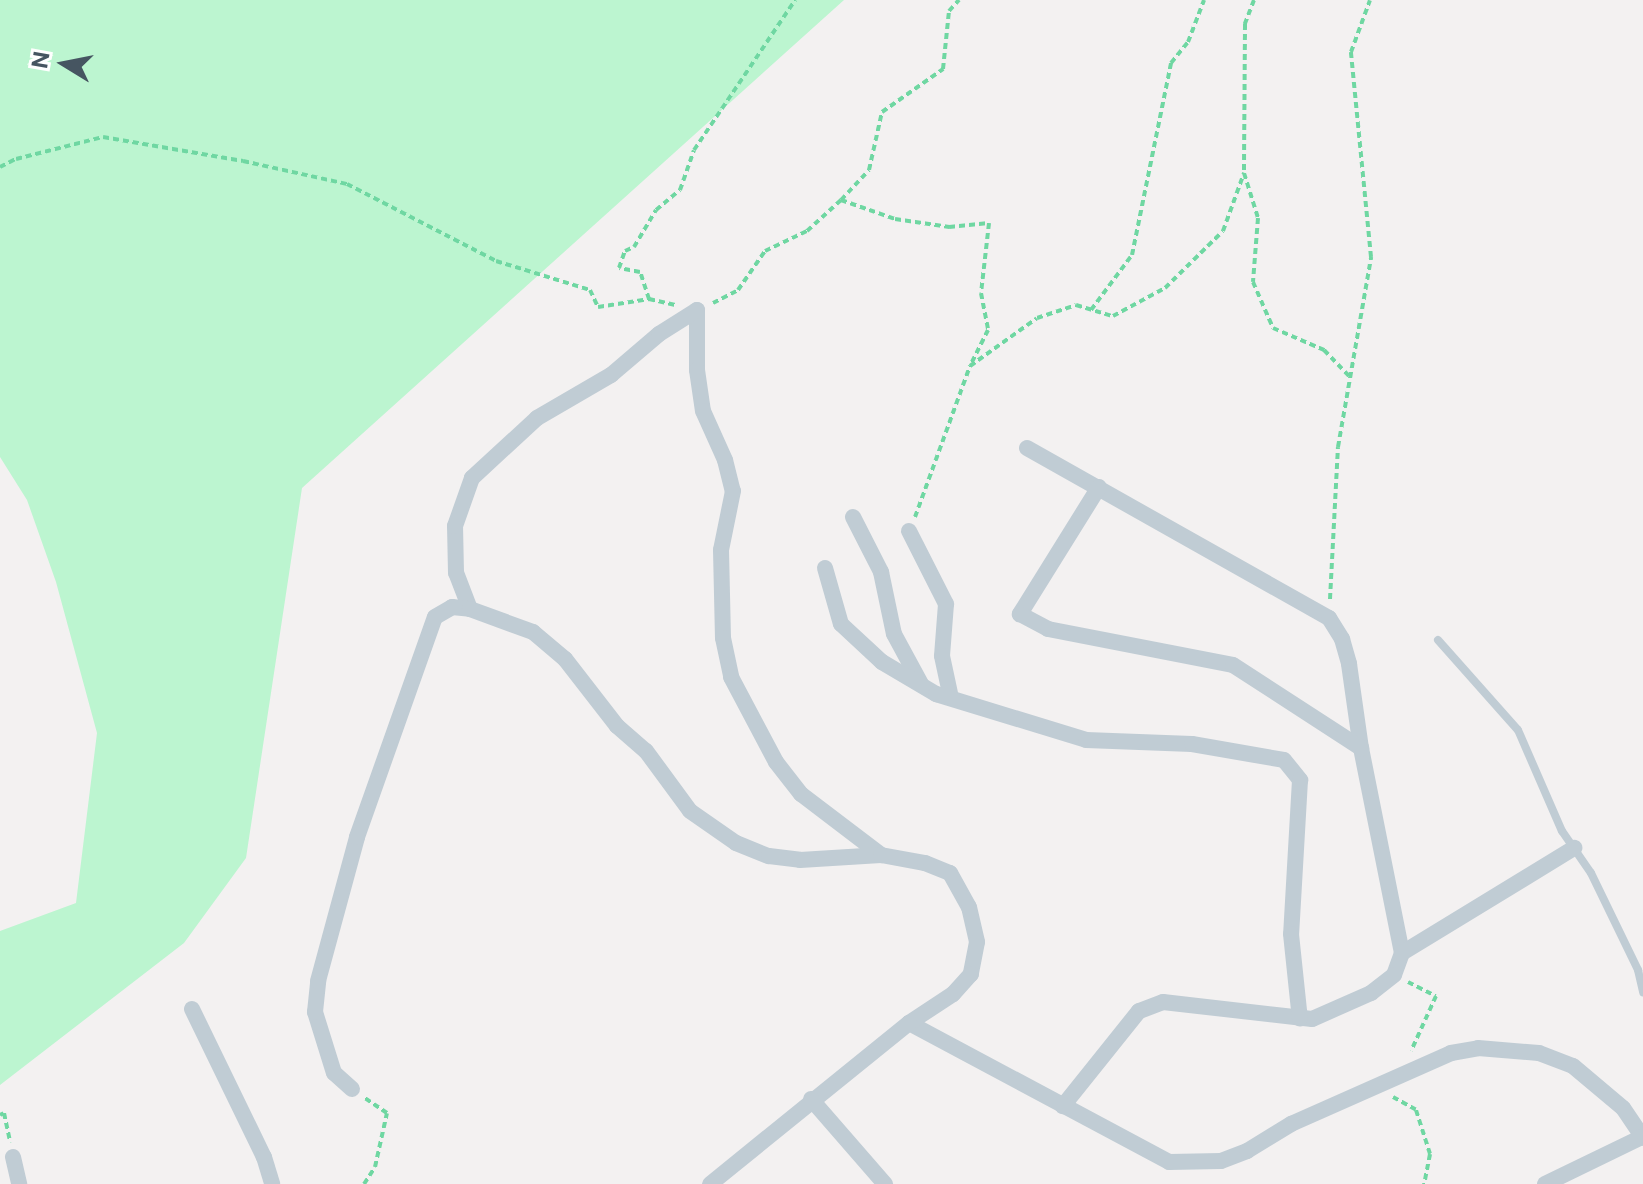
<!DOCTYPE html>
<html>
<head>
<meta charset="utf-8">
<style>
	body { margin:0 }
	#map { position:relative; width:1643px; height:1184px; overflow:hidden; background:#f3f1f1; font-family:"Public Sans",sans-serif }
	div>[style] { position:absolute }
	.green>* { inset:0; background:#bcf5d0 }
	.path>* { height:4px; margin-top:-2px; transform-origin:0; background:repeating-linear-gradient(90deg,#6fd7a2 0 6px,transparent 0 10px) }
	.lane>* { height:8px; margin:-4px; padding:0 4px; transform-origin:4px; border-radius:4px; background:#c0ccd4 }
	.street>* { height:16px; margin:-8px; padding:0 8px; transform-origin:8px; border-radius:8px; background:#c0ccd4 }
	span { translate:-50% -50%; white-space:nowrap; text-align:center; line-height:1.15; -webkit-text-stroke:6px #fff; paint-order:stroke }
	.north { position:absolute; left:24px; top:24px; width:80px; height:80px; -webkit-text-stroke:6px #fff; paint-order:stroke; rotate:280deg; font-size:22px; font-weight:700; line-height:32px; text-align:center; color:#465561 }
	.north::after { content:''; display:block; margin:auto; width:28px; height:36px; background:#465561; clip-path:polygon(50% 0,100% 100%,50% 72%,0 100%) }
</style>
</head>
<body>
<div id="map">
	<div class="green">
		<i style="clip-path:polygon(0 0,844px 0,302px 488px,246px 858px,184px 943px,0 1085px,0 931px,76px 903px,97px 733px,56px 582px,27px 500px,0 457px)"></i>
	</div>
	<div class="path">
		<i style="left:1254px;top:0;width:26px;rotate:111deg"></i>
		<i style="left:1245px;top:24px;width:149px;rotate:90.4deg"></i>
		<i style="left:1244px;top:173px;width:47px;rotate:72.7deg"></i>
		<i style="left:1258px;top:218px;width:64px;rotate:94.5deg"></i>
		<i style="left:1253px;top:282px;width:50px;rotate:66.5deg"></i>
		<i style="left:1273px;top:328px;width:56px;rotate:23.3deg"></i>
		<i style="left:1324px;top:350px;width:39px;rotate:46deg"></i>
		<i style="left:0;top:167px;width:18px;rotate:-27deg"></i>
		<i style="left:16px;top:159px;width:90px;rotate:-14.2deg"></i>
		<i style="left:103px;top:137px;width:142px;rotate:9.7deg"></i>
		<i style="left:243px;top:161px;width:107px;rotate:12.5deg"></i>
		<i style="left:347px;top:184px;width:168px;rotate:27.3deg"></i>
		<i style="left:496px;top:261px;width:98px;rotate:17.1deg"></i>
		<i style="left:590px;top:290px;width:19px;rotate:65deg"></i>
		<i style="left:598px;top:307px;width:52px;rotate:-8.9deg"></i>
		<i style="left:649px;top:299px;width:27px;rotate:13deg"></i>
		<i style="left:841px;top:200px;width:41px;rotate:-47deg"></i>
		<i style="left:869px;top:170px;width:59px;rotate:-77.4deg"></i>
		<i style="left:882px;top:112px;width:75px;rotate:-35.2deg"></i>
		<i style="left:943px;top:69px;width:58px;rotate:-84.1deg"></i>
		<i style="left:949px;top:11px;width:15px;rotate:-48deg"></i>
		<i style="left:649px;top:299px;width:28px;rotate:-108deg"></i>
		<i style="left:640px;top:272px;width:21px;rotate:-169deg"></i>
		<i style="left:619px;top:268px;width:18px;rotate:-71deg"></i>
		<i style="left:625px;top:251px;width:10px;rotate:-24deg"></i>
		<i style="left:634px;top:247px;width:43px;rotate:-59.3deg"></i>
		<i style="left:656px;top:210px;width:31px;rotate:-40deg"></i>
		<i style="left:680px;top:190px;width:42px;rotate:-70.7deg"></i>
		<i style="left:694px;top:150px;width:181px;rotate:-56deg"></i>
		<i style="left:713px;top:303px;width:28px;rotate:-27deg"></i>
		<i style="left:738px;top:290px;width:47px;rotate:-55.3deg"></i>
		<i style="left:765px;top:251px;width:47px;rotate:-25.5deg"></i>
		<i style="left:807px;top:231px;width:46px;rotate:-42.4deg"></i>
		<i style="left:841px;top:200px;width:57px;rotate:19.4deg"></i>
		<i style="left:895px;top:219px;width:55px;rotate:8.4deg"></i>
		<i style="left:949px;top:227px;width:40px;rotate:-5.7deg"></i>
		<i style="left:989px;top:223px;width:70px;rotate:96.5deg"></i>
		<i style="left:981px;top:293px;width:38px;rotate:79deg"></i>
		<i style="left:988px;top:330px;width:40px;rotate:116.6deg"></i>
		<i style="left:1091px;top:310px;width:69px;rotate:-53.3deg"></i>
		<i style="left:1132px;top:255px;width:196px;rotate:-78.5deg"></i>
		<i style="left:1171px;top:63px;width:27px;rotate:-51deg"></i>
		<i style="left:1188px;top:42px;width:45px;rotate:-69.1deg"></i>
		<i style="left:915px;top:517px;width:161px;rotate:-70deg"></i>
		<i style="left:970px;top:366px;width:82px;rotate:-35.6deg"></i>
		<i style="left:1037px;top:318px;width:41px;rotate:-18.4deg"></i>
		<i style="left:1076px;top:305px;width:39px;rotate:17deg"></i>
		<i style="left:1113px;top:316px;width:59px;rotate:-28.3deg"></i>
		<i style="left:1165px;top:288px;width:81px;rotate:-44.5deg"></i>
		<i style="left:1223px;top:231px;width:62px;rotate:-70.1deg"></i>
		<i style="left:1330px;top:599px;width:152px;rotate:-87deg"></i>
		<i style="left:1338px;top:447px;width:193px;rotate:-80.1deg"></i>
		<i style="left:1371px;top:257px;width:206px;rotate:-95.6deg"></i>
		<i style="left:1351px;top:52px;width:55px;rotate:-69.9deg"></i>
		<i style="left:1408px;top:982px;width:31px;rotate:27deg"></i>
		<i style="left:1436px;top:996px;width:60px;rotate:114.4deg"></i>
		<i style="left:1393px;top:1097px;width:26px;rotate:29deg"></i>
		<i style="left:1416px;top:1110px;width:46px;rotate:72.3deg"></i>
		<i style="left:1430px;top:1154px;width:31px;rotate:101deg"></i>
		<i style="left:0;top:1115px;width:4px;rotate:-27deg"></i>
		<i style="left:4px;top:1113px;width:30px;rotate:78deg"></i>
		<i style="left:364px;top:1184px;width:20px;rotate:-57deg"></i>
		<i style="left:375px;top:1167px;width:55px;rotate:-77.5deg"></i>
		<i style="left:387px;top:1113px;width:27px;rotate:-146deg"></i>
	</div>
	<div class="lane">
		<i style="left:1438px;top:640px;width:120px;rotate:48.4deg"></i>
		<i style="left:1518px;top:730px;width:110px;rotate:66.5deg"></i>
		<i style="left:1562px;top:831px;width:51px;rotate:55.4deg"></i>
		<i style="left:1591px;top:873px;width:108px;rotate:64.1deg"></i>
		<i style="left:1638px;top:970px;width:23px;rotate:77deg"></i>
	</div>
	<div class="street">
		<i style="left:697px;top:310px;width:60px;rotate:90deg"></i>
		<i style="left:697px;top:370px;width:41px;rotate:81.7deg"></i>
		<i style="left:703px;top:411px;width:54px;rotate:65.8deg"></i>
		<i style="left:725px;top:460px;width:32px;rotate:76deg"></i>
		<i style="left:733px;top:491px;width:60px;rotate:101.5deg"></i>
		<i style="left:721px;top:550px;width:88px;rotate:88.7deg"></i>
		<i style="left:723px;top:638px;width:40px;rotate:78deg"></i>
		<i style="left:731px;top:677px;width:96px;rotate:62.1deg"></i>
		<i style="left:776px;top:762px;width:41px;rotate:52deg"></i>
		<i style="left:801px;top:794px;width:101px;rotate:37.3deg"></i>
		<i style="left:1027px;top:448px;width:347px;rotate:29.4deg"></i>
		<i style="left:1329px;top:618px;width:25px;rotate:58deg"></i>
		<i style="left:1342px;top:639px;width:26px;rotate:74deg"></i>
		<i style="left:1349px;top:664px;width:85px;rotate:81.9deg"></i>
		<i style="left:1361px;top:748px;width:209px;rotate:78.7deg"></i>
		<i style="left:1402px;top:953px;width:23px;rotate:110deg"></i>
		<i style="left:1394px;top:975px;width:29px;rotate:142deg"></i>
		<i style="left:1371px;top:993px;width:64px;rotate:156.2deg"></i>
		<i style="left:1312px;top:1019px;width:150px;rotate:-173.5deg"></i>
		<i style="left:1163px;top:1002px;width:26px;rotate:159deg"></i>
		<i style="left:1139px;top:1011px;width:122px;rotate:128.7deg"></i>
		<i style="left:1099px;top:487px;width:150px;rotate:121.9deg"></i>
		<i style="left:1020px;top:614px;width:32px;rotate:28deg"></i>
		<i style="left:1048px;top:629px;width:188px;rotate:11deg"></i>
		<i style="left:1233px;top:665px;width:153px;rotate:33deg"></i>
		<i style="left:853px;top:517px;width:62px;rotate:63deg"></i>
		<i style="left:881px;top:572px;width:63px;rotate:78.2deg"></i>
		<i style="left:894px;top:634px;width:57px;rotate:61.6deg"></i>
		<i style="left:909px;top:531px;width:82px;rotate:63.1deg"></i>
		<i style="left:946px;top:604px;width:52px;rotate:94.4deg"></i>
		<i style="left:942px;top:656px;width:43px;rotate:77.9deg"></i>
		<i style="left:825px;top:568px;width:58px;rotate:74.1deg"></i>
		<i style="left:841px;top:624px;width:56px;rotate:42.8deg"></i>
		<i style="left:882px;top:662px;width:63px;rotate:30.7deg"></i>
		<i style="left:936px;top:694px;width:157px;rotate:17deg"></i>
		<i style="left:1086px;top:740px;width:106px;rotate:2.2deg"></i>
		<i style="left:1192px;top:744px;width:93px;rotate:9.9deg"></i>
		<i style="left:1284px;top:760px;width:26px;rotate:51deg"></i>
		<i style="left:1300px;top:780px;width:154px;rotate:93.3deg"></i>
		<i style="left:1291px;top:934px;width:85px;rotate:84deg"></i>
		<i style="left:470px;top:609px;width:39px;rotate:-111deg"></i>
		<i style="left:456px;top:573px;width:47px;rotate:-91.2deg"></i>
		<i style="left:455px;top:526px;width:51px;rotate:-70.5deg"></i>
		<i style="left:472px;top:478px;width:88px;rotate:-42.7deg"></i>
		<i style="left:537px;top:418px;width:86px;rotate:-30.2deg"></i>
		<i style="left:611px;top:375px;width:63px;rotate:-40.5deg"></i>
		<i style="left:659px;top:334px;width:45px;rotate:-32.3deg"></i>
		<i style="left:1402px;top:953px;width:202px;rotate:-31.4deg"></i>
		<i style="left:192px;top:1009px;width:165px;rotate:64.1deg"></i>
		<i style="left:264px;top:1157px;width:28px;rotate:73deg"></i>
		<i style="left:909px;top:1023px;width:295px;rotate:28.1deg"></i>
		<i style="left:1169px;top:1162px;width:52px;rotate:-1.1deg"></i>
		<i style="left:1221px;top:1161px;width:28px;rotate:-21deg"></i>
		<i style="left:1247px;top:1151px;width:52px;rotate:-31.5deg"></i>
		<i style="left:1291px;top:1124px;width:175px;rotate:-23.9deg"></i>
		<i style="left:1451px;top:1053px;width:27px;rotate:-10deg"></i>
		<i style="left:1478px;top:1048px;width:61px;rotate:4.7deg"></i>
		<i style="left:1539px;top:1053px;width:36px;rotate:21deg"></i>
		<i style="left:1573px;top:1066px;width:65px;rotate:40deg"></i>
		<i style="left:1623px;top:1108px;width:36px;rotate:56deg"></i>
		<i style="left:352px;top:1089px;width:24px;rotate:-138deg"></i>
		<i style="left:334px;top:1073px;width:64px;rotate:-107.3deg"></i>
		<i style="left:315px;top:1012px;width:31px;rotate:-84deg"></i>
		<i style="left:318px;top:981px;width:149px;rotate:-74.8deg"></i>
		<i style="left:357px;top:837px;width:233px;rotate:-70.5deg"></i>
		<i style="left:435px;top:617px;width:20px;rotate:-30deg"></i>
		<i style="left:452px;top:607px;width:18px;rotate:6deg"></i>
		<i style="left:470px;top:609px;width:67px;rotate:20.1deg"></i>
		<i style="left:533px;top:632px;width:42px;rotate:40.2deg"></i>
		<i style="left:565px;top:659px;width:85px;rotate:52.2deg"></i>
		<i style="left:617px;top:726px;width:38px;rotate:41deg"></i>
		<i style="left:646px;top:751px;width:74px;rotate:53.7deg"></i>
		<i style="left:690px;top:811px;width:56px;rotate:34.8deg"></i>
		<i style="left:736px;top:843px;width:35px;rotate:22deg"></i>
		<i style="left:769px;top:856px;width:31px;rotate:7deg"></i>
		<i style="left:800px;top:860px;width:81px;rotate:-3.5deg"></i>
		<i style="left:881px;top:855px;width:45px;rotate:10.3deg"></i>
		<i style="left:925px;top:863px;width:27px;rotate:22deg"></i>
		<i style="left:950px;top:873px;width:39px;rotate:61deg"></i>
		<i style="left:969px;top:907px;width:36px;rotate:77deg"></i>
		<i style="left:977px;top:942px;width:33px;rotate:101deg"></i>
		<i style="left:971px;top:974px;width:27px;rotate:132deg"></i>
		<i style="left:953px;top:994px;width:53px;rotate:146.6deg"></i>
		<i style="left:909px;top:1023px;width:256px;rotate:141deg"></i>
		<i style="left:811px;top:1099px;width:113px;rotate:49deg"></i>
		<i style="left:13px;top:1157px;width:28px;rotate:77deg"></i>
		<i style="left:1545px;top:1184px;width:108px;rotate:-25.9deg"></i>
	</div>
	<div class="north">N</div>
</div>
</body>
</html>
